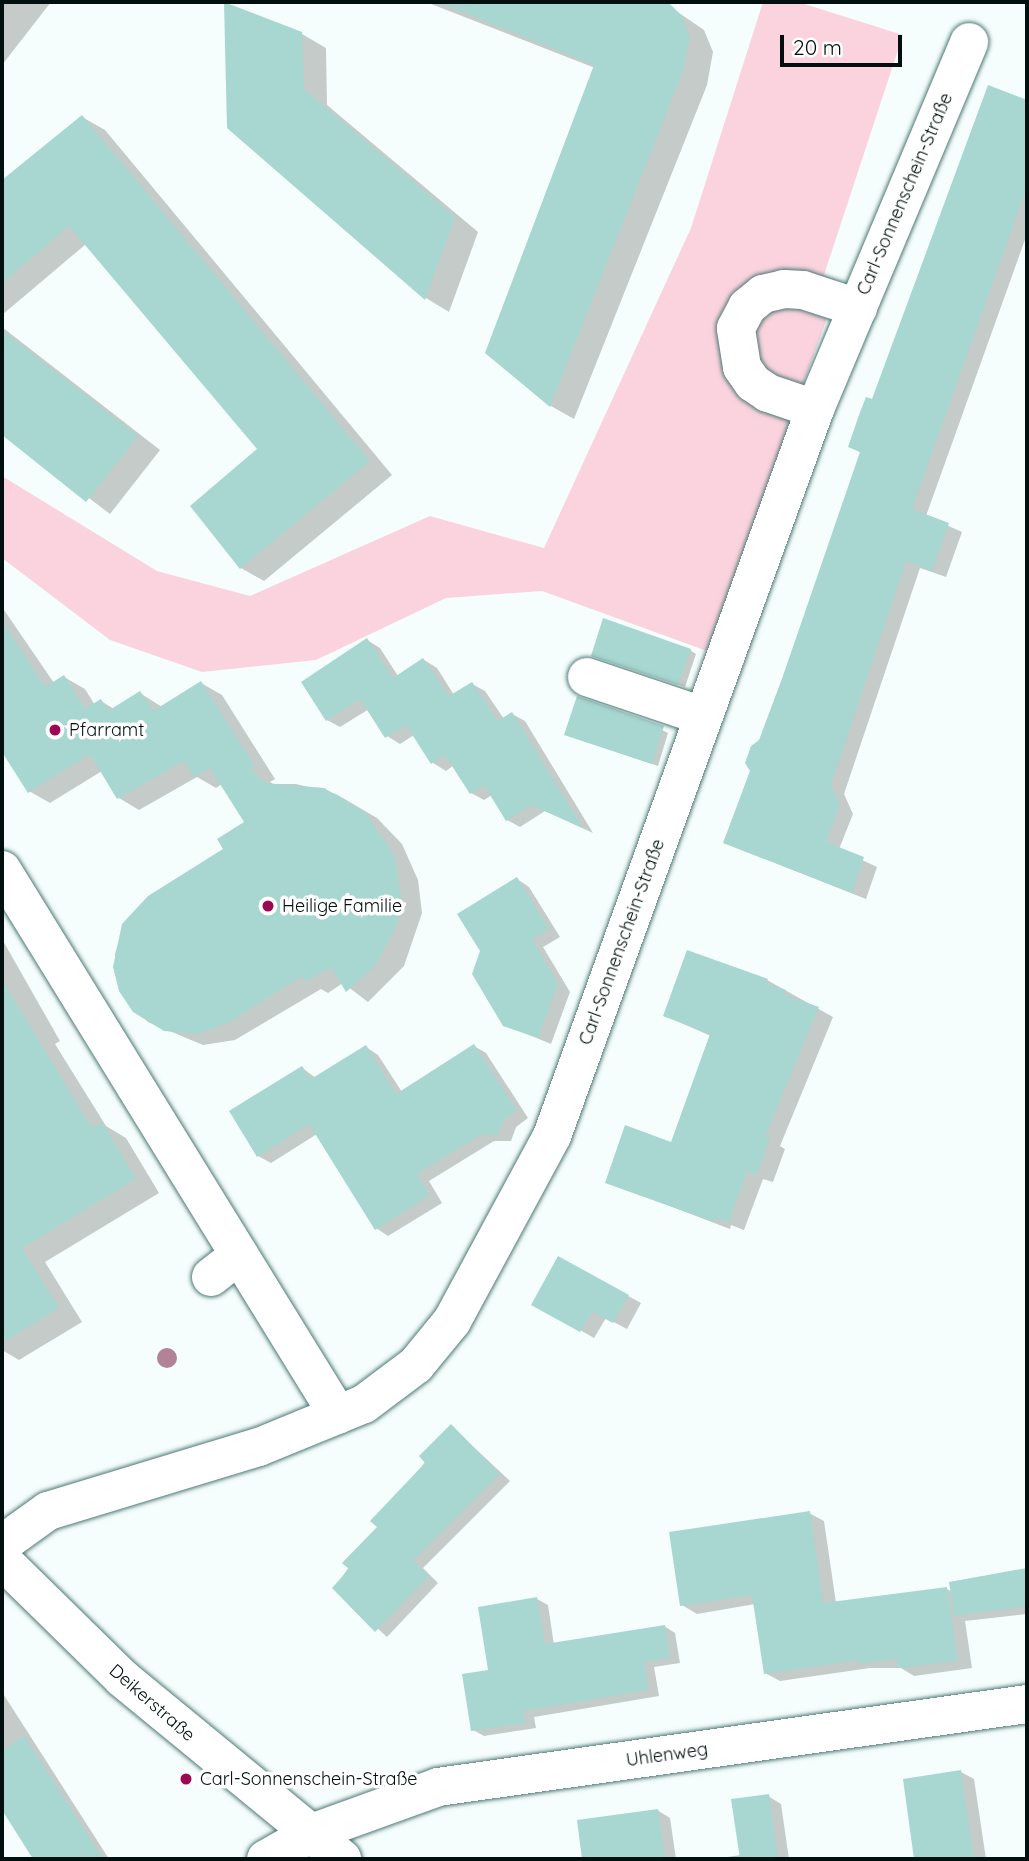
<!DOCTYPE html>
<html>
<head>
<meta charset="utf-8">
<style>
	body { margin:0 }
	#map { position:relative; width:1029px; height:1861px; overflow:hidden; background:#f5fefc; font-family:Quicksand,sans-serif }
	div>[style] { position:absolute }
	.green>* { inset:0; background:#fbd3de }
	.shadow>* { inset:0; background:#0003 }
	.building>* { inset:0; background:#a8d6d0 }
	.roads { filter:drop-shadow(0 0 2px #4e7975) drop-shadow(0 0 2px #4e7975) }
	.minor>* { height:38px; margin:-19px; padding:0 19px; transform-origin:19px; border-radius:19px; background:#fff }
	.trees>* { width:20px; height:20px; margin:-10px; border-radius:50%; background:#b08397 }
	.dots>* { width:19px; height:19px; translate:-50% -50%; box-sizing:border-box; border:4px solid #fff; border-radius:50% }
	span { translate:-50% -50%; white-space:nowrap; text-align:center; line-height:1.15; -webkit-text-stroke:7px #fff; paint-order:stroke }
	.street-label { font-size:18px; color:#010f0e }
	.poi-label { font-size:18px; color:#010f0e }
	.left { translate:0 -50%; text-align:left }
	.frame { position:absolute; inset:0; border:4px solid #010f0e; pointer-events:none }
	.scale { position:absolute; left:780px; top:35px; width:122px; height:32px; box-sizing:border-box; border:4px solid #010f0e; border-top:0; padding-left:9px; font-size:21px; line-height:24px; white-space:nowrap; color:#010f0e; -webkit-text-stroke:5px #fff; paint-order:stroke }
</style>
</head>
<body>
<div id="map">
	<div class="green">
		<i style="clip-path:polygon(763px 2px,798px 2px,903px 35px,824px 275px,840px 282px,707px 651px,542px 591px,446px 598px,316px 660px,202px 672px,110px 640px,2px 558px,2px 476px,157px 571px,250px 596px,430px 516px,544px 548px,691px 228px)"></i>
	</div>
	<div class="shadow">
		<i style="clip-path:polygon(2px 2px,51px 2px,2px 65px)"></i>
		<i style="clip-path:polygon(426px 2px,663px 2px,704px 30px,713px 52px,707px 85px,574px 419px,551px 406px,487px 352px,595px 68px)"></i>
		<i style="clip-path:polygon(302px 34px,326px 48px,327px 105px,478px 232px,449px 312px,426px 298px,228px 128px)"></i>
		<i style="clip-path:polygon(989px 87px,1027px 101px,1027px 234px,926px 516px,962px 532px,946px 577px,920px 568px,844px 794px,853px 814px,839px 849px,877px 867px,866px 899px,725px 843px,861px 453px,850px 446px,874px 401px)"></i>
		<i style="clip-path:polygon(82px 117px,105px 130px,392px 475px,264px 581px,241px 568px,260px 450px,86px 244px,2px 315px,2px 182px)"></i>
		<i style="clip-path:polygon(2px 327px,160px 450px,110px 514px,2px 432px)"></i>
		<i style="clip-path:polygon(2px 607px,54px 683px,64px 677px,85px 689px,95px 705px,101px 701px,114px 709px,140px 693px,162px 707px,201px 683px,222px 695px,275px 779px,270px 782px,273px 784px,296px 784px,336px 794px,377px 818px,402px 844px,418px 880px,422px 913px,404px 966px,368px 1002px,343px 983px,328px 993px,321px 989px,235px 1040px,203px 1045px,148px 1022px,127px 1002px,117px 980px,115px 954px,124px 925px,226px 850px,246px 823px,222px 784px,216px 788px,197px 777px,139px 810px,119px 798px,102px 771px,50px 803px,29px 791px,2px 748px)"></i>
		<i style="clip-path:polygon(367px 640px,380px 648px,398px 676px,424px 660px,437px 668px,454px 695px,472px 684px,485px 691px,504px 719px,512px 714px,525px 721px,593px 833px,545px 811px,520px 827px,507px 820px,492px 795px,484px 800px,471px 793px,454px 765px,446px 771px,433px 763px,414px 735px,400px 744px,387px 736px,369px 709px,340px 727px,327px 720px)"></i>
		<i style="clip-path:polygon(690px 650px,696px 654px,685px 687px,599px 656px)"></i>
		<i style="clip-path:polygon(662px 730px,668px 733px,658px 766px,566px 735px)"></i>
		<i style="clip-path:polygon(517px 879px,529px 887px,560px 937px,543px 947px,570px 992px,551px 1044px,505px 1025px)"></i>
		<i style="clip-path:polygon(2px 939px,60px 1041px,55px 1044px,106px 1126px,126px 1138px,159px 1193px,45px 1262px,82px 1322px,19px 1360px,2px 1350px)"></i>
		<i style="clip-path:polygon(767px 980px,833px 1017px,780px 1146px,785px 1149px,773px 1182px,763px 1179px,744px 1230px,731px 1225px,730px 1229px,607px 1182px,672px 1145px,711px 1036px,665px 1016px)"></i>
		<i style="clip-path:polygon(474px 1046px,486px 1053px,528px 1118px,516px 1127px,511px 1141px,494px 1141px,429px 1181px,442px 1203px,388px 1236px,376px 1228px,317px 1134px,271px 1163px,258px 1156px,302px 1068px,316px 1078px,366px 1047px,378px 1055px,402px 1092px)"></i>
		<i style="clip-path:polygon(559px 1258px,641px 1303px,627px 1329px,606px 1318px,594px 1338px,534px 1304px)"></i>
		<i style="clip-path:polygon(451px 1426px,510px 1481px,423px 1568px,438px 1583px,387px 1637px,334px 1588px)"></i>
		<i style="clip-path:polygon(809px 1513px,824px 1521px,836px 1603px,947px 1589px,952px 1592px,951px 1583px,1027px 1570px,1027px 1614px,965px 1621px,972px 1668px,914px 1676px,901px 1668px,870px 1668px,780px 1681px,765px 1673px,755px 1604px,697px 1614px,682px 1605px)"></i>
		<i style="clip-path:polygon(537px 1599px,548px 1605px,554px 1645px,664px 1626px,675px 1633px,680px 1663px,654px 1667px,659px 1696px,534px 1717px,536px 1728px,484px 1736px,473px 1730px)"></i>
		<i style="clip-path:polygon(2px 1692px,109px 1859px,35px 1859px,2px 1807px)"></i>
		<i style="clip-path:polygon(961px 1772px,974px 1779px,986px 1859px,918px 1859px,905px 1780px)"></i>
		<i style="clip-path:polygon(768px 1796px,781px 1804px,789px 1859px,713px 1859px,741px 1855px)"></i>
		<i style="clip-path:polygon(657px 1810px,670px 1818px,676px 1859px,584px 1859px,579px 1822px)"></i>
	</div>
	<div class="building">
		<i style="clip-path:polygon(224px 2px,302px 32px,304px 89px,455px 217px,425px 300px,227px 128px)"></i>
		<i style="clip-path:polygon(438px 2px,668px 2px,681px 15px,690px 37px,683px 71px,550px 407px,485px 353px,594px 65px)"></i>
		<i style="clip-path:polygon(988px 85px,1027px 100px,1027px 187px,912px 509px,949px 523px,932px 571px,906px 561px,831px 785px,840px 805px,826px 842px,864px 857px,852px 893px,723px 843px,750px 771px,745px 763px,751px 746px,759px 740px,783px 676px,860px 452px,848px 447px,859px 415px,866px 397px,872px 399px)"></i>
		<i style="clip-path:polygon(82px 115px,370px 461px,240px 569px,190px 506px,257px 449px,69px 226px,2px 283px,2px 180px)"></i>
		<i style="clip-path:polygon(2px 330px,138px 436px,86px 502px,2px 435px)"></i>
		<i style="clip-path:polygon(603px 618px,691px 649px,678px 685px,591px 656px)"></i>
		<i style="clip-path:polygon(2px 621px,45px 687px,64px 675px,85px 709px,101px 699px,108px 711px,140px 691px,153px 711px,201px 681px,255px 766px,251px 769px,265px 783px,324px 788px,365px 812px,394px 854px,402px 901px,396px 927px,376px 965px,346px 992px,331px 967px,306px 982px,302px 976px,228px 1023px,198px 1034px,164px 1031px,133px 1012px,119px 991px,113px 967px,122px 924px,148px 896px,223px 849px,217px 839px,244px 822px,210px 768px,194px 777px,184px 761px,117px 799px,90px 754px,28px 793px,2px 752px)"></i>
		<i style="clip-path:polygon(367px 638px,393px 678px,423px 658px,449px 696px,472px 682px,498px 721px,512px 712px,583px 828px,531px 805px,506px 821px,484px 785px,470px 794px,445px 755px,431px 764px,406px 725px,385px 738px,360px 699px,326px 721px,301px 682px)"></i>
		<i style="clip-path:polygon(577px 696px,664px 726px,652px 764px,564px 735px)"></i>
		<i style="clip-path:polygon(517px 877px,549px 929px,532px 939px,558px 984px,538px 1038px,503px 1026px,472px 974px,480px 951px,457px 914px)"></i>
		<i style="clip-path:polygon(687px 950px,768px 979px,766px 983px,786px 990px,784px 995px,819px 1007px,765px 1137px,770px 1138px,757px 1175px,747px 1171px,729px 1222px,715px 1218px,714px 1222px,605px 1183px,625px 1125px,671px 1142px,710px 1034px,663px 1016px)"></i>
		<i style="clip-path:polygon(2px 980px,92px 1128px,102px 1122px,136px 1179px,22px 1248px,59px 1308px,2px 1343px)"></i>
		<i style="clip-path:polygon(474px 1044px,517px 1111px,503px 1120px,498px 1135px,480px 1135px,417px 1174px,430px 1195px,375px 1230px,309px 1124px,257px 1157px,229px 1111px,302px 1066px,311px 1079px,366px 1045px,396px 1094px)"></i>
		<i style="clip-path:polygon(558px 1256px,629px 1295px,613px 1323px,592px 1312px,580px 1332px,531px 1305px)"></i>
		<i style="clip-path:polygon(451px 1424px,500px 1474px,413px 1561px,429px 1576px,375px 1632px,332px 1588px,349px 1569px,342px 1563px,377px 1527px,370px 1521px,425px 1463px,419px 1456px)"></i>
		<i style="clip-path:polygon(810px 1511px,823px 1603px,947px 1587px,958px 1661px,898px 1668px,897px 1659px,859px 1664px,858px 1660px,764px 1674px,752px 1595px,680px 1606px,669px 1532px)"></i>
		<i style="clip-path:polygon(1027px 1568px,1027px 1606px,954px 1616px,949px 1582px)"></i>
		<i style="clip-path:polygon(537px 1597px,545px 1644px,665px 1625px,670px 1658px,644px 1662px,649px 1690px,524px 1711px,525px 1723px,471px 1731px,462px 1674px,488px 1670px,478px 1607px)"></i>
		<i style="clip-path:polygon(24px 1736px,41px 1762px,103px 1859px,33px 1859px,2px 1810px,2px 1751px)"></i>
		<i style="clip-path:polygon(961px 1770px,974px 1859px,914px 1859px,903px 1779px)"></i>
		<i style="clip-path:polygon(769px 1794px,778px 1859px,740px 1859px,731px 1799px)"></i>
		<i style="clip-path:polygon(658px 1809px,665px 1859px,582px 1859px,577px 1820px)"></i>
	</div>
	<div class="roads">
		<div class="minor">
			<i style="left:815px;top:409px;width:50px;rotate:-161.2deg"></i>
			<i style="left:768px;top:393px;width:18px;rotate:-146deg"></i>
			<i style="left:753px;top:383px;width:19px;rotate:-125deg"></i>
			<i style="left:742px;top:367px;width:39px;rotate:-99deg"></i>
			<i style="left:736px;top:328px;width:24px;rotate:-62deg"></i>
			<i style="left:747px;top:307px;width:21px;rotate:-39deg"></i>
			<i style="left:763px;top:294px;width:22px;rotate:-13deg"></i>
			<i style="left:784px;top:289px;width:19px;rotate:3deg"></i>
			<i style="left:803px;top:290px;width:58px;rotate:18.1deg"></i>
			<i style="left:587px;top:677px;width:122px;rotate:18.6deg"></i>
			<i style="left:2px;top:870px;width:640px;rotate:58.35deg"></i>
			<i style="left:211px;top:1277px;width:36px;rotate:-38deg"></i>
			<i style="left:2px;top:1544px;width:57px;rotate:-35.7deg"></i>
			<i style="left:48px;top:1511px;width:220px;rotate:-16.9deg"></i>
			<i style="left:259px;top:1447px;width:113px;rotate:-22.3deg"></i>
			<i style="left:364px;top:1404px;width:65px;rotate:-36.9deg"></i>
			<i style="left:416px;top:1365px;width:57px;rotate:-50.7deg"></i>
			<i style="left:452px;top:1321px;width:210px;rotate:-61.6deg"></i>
			<i style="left:552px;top:1136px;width:773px;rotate:-70.11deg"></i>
			<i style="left:815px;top:409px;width:398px;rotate:-67.2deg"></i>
			<i style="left:2px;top:1560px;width:168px;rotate:44.5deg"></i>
			<i style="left:122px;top:1678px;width:285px;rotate:39.4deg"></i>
			<i style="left:266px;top:1859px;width:55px;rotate:-29.4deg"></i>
			<i style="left:314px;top:1832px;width:132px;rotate:-19.9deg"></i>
			<i style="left:438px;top:1787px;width:595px;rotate:-8.02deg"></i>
		</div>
	</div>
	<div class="trees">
		<i style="left:167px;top:1358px"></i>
	</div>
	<div class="dots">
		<i style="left:55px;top:730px;background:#9d0853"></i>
		<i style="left:268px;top:906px;background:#9d0853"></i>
		<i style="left:186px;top:1779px;background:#9d0853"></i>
	</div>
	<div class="street-label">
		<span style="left:905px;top:194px;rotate:-67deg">Carl-Sonnenschein-Straße</span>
		<span style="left:622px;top:942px;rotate:-70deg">Carl-Sonnenschein-Straße</span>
		<span style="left:152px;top:1703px;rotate:41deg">Deikerstraße</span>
		<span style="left:667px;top:1755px;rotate:-8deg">Uhlenweg</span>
	</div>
	<div class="poi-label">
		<span class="left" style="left:69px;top:730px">Pfarramt</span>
		<span class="left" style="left:282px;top:906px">Heilige Familie</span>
		<span class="left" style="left:200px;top:1779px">Carl-Sonnenschein-Straße</span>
	</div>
	<div class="frame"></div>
	<div class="scale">20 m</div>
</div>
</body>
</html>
